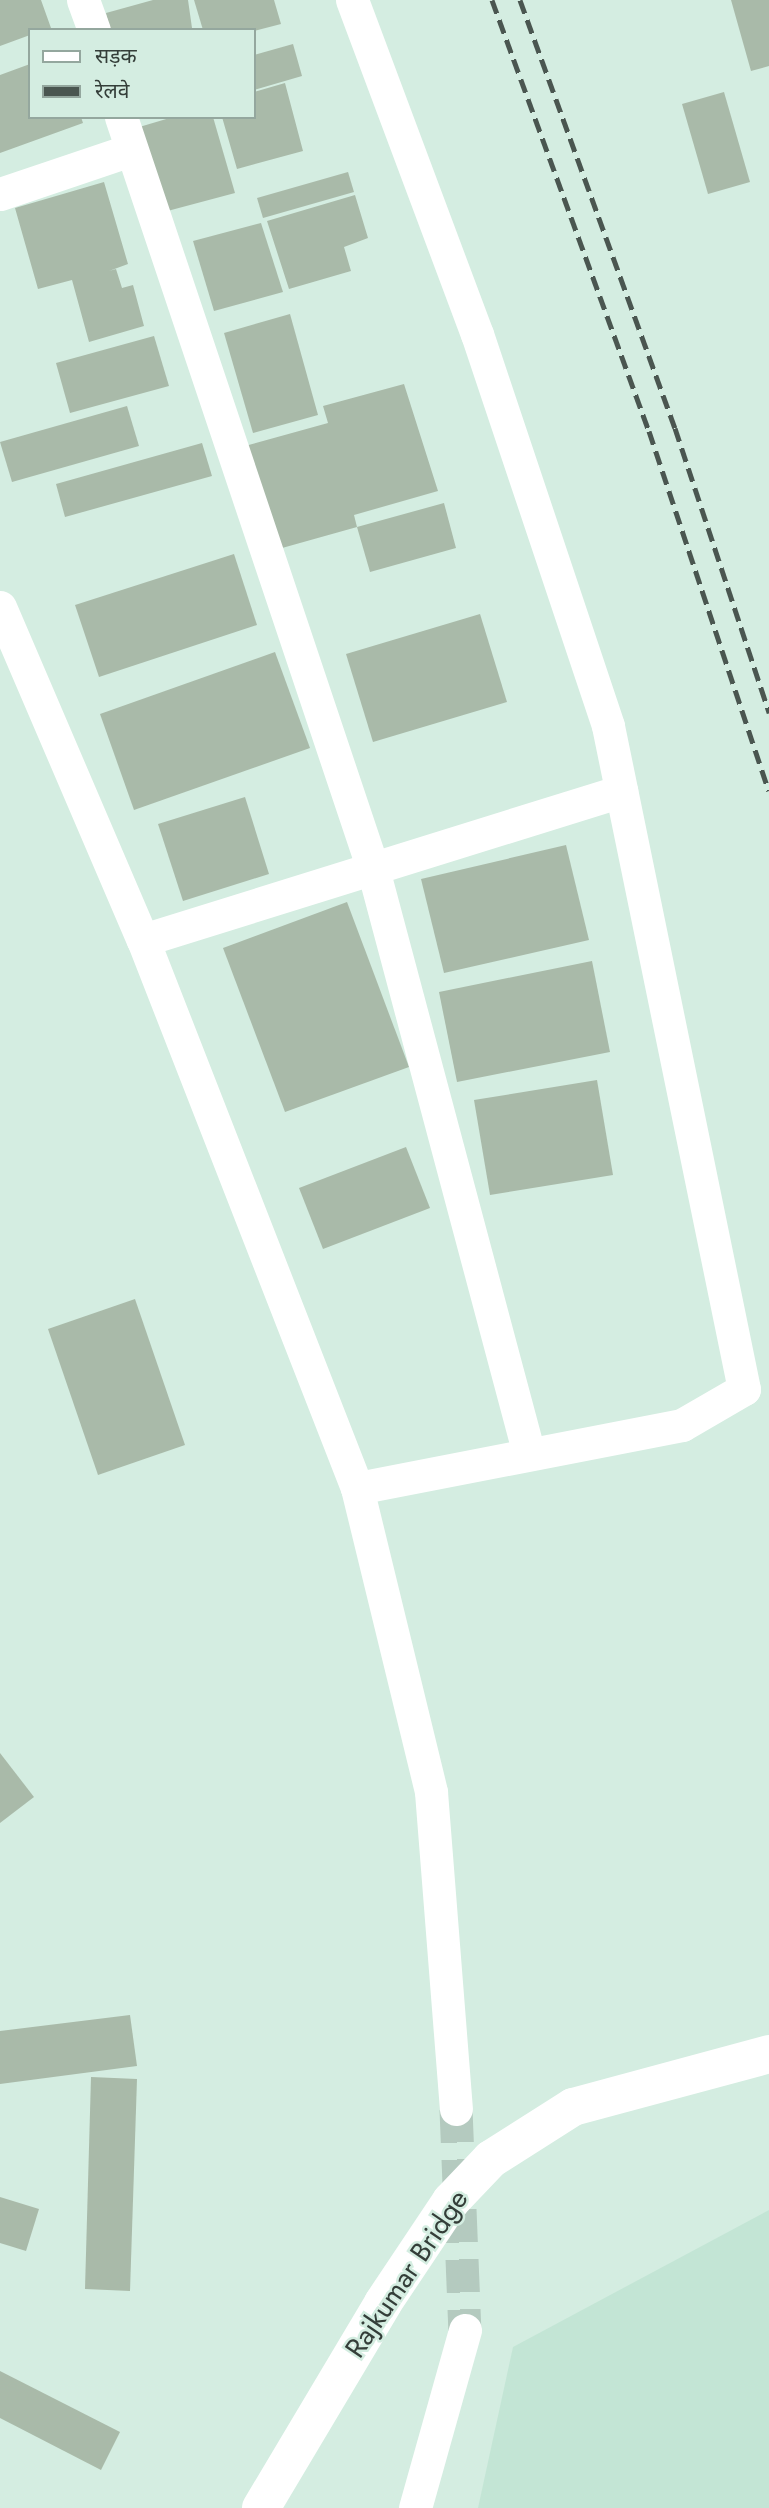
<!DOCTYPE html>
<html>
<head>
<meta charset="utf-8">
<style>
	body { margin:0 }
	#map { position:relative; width:769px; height:2508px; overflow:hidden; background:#d4ede1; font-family:Jost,"Noto Sans Devanagari",sans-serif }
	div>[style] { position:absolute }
	.built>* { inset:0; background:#c3e5d5 }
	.building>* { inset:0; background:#a9baa9 }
	.minor-tunnel>* { height:33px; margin-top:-16.5px; transform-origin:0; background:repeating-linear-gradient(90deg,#b4cabf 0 33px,transparent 0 50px) }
	.minor>* { height:33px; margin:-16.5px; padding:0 16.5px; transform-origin:16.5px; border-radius:16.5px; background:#fff }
	.secondary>* { height:38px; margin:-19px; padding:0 19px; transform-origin:19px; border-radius:19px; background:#fff }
	.rail>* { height:5px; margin-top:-2.5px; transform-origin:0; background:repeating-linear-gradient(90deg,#4a5650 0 14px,transparent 0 21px) }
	span { translate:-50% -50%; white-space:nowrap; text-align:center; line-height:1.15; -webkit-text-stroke:5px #d4ede1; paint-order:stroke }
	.street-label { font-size:28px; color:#343e39 }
	.legend { position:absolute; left:28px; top:28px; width:228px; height:91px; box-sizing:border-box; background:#d4ede1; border:2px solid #94a79e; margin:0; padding:9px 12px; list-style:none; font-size:21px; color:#343e39 }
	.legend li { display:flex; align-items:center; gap:14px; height:35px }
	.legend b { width:35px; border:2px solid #94a79e }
</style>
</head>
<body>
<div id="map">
	<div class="built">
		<i style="clip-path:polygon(769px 2210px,769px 2508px,478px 2508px,513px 2347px)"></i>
	</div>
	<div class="building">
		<i style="clip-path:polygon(0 0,41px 0,51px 28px,30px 30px,30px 35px,0 46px)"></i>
		<i style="clip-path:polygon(153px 0,188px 0,192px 28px,110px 30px,106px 13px)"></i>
		<i style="clip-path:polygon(194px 0,274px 0,281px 24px,254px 31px,203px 30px)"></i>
		<i style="clip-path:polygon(731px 0,769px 0,769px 66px,751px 71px)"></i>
		<i style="clip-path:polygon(293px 44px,302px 76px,254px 90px,254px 55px)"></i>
		<i style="clip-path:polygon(30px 64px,30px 117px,81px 117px,83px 123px,0 153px,0 75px)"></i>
		<i style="clip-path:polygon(285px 83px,303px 151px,237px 169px,222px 117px,254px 117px,254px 92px)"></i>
		<i style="clip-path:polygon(724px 92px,750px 182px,708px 194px,682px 104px)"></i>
		<i style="clip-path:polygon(173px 117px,213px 117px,235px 193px,160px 213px,136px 128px)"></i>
		<i style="clip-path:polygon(348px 172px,354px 192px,263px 218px,257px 198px)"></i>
		<i style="clip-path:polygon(104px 182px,128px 264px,109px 271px,116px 269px,122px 288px,133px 285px,144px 326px,89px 342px,72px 280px,38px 289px,15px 208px)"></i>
		<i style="clip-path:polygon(355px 195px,368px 238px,344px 247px,351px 271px,289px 289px,267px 221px)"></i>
		<i style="clip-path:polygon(261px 223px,283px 292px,214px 311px,193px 241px)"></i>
		<i style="clip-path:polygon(290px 314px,318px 415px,253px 433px,224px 333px)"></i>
		<i style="clip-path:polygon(154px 336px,169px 386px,70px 413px,56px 363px)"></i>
		<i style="clip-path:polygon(404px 384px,438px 491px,354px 515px,357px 527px,275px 550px,245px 446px,328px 423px,323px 406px)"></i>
		<i style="clip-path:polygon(127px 406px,139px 446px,12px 482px,0 442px)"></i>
		<i style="clip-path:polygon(202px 443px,212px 476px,65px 517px,56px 484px)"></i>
		<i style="clip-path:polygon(444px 503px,456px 548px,370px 572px,357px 527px)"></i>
		<i style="clip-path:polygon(234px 554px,257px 625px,99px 677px,75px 605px)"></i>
		<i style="clip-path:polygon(480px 614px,507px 702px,373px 742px,346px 654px)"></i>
		<i style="clip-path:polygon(275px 652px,310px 748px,134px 810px,100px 714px)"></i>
		<i style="clip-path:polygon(245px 797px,269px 874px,183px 901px,158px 824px)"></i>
		<i style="clip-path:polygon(566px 845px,589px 940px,444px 973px,421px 879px)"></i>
		<i style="clip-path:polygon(347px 902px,409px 1067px,285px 1112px,223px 948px)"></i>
		<i style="clip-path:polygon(592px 961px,610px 1052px,457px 1082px,439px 992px)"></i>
		<i style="clip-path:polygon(597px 1080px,613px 1175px,490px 1195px,474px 1100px)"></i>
		<i style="clip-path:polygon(406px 1147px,430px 1208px,323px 1249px,299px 1188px)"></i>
		<i style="clip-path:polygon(135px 1299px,185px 1445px,98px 1475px,48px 1329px)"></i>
		<i style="clip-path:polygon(0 1753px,34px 1797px,0 1823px)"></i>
		<i style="clip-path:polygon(130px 2015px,137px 2066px,0 2084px,0 2031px)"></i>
		<i style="clip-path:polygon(91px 2077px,137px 2079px,130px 2291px,85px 2289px)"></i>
		<i style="clip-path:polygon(0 2197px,39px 2209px,26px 2251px,0 2243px)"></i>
		<i style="clip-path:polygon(0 2371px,120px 2432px,101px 2470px,0 2418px)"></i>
	</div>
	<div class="minor-tunnel">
		<i style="left:456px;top:2109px;width:221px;rotate:87.7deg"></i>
	</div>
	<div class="minor">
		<i style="left:83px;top:0;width:32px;rotate:70deg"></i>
		<i style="left:352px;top:0;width:357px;rotate:69.5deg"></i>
		<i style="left:477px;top:334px;width:413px;rotate:71.5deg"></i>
		<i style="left:608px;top:726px;width:677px;rotate:78.41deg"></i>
		<i style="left:744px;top:1389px;width:72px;rotate:149.9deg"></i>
		<i style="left:682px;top:1425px;width:331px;rotate:169deg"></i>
		<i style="left:121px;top:117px;width:793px;rotate:71.47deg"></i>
		<i style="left:373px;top:869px;width:605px;rotate:75.07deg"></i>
		<i style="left:0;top:194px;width:138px;rotate:-18.6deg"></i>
		<i style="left:0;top:607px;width:362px;rotate:66.8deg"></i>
		<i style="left:143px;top:940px;width:588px;rotate:68.67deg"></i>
		<i style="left:357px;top:1488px;width:313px;rotate:76.3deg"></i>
		<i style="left:431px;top:1792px;width:318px;rotate:85.5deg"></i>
		<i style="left:143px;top:940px;width:501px;rotate:-17.31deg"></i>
		<i style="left:415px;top:2508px;width:185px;rotate:-74.3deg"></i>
	</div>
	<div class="secondary">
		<i style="left:261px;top:2508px;width:239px;rotate:-59.2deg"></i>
		<i style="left:383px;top:2303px;width:123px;rotate:-56.3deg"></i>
		<i style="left:451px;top:2201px;width:58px;rotate:-46.4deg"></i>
		<i style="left:491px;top:2159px;width:97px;rotate:-32.4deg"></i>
		<i style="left:573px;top:2107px;width:203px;rotate:-15.1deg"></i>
	</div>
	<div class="rail">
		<i style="left:492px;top:0;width:459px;rotate:70deg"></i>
		<i style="left:649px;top:431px;width:379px;rotate:71.6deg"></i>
		<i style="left:520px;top:0;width:455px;rotate:70.1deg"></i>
		<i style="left:675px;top:428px;width:300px;rotate:71.7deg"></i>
	</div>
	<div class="street-label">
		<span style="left:407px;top:2274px;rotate:-56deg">Rajkumar Bridge</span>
	</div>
	<ul class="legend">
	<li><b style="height:9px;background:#fff"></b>सड़क</li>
	<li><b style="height:9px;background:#4a5650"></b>रेलवे</li>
	</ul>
</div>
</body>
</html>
